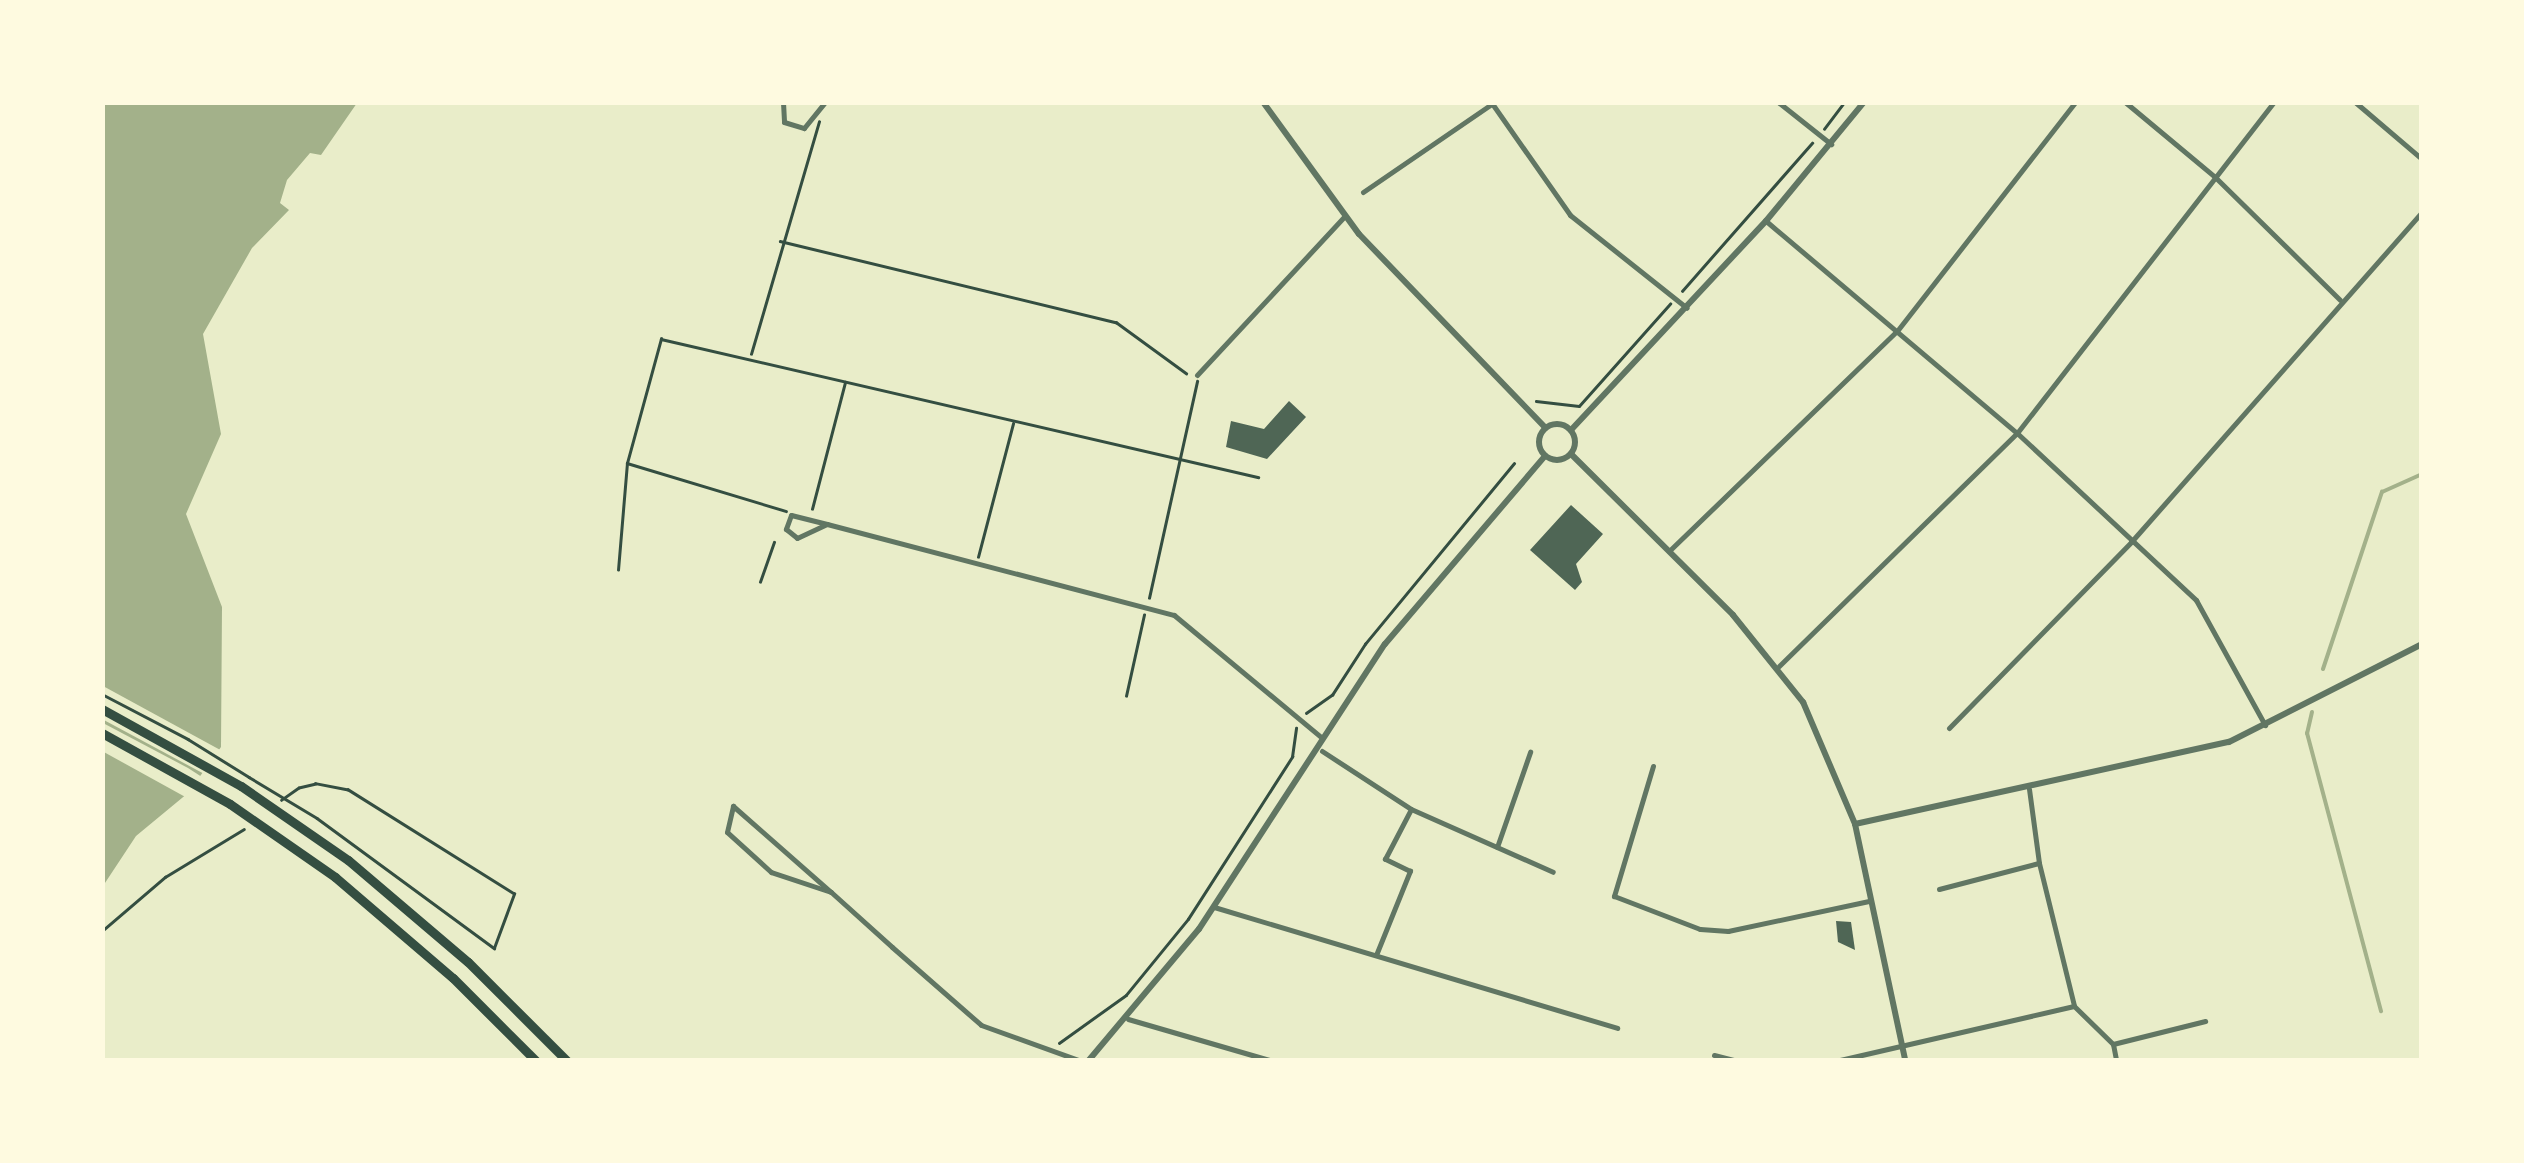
<!DOCTYPE html>
<html>
<head>
<meta charset="utf-8">
<style>
	body { margin:0 }
	#map { position:relative; width:2524px; height:1163px; overflow:hidden; background:#e9edc9; font-family:"IBM Plex Sans",sans-serif }
	div>[style] { position:absolute }
	.water>* { inset:0; background:#a3b18a }
	.pier>* { inset:0; background:#e9edc9 }
	.stream>* { height:4px; margin:-2px; padding:0 2px; transform-origin:2px; border-radius:2px; background:#a3b18a }
	.building>* { inset:0; background:#4f6655 }
	.path>* { height:2.5px; margin:-1.25px; padding:0 1.25px; transform-origin:1.25px; border-radius:1.25px; background:#344e41 }
	.minor>* { height:5px; margin:-2.5px; padding:0 2.5px; transform-origin:2.5px; border-radius:2.5px; background:#617663 }
	.tertiary>* { height:6px; margin:-3px; padding:0 3px; transform-origin:3px; border-radius:3px; background:#617663 }
	.tertiary>.ring { margin:-3px; padding:0; box-sizing:content-box; background:none; border:6px solid #617663; border-radius:50% }
	.motorway>* { height:9px; margin:-4.5px; padding:0 4.5px; transform-origin:4.5px; border-radius:4.5px; background:#344e41 }
	span { translate:-50% -50%; white-space:nowrap; text-align:center; line-height:1.15; -webkit-text-stroke:9px #fefae0; paint-order:stroke }
	.frame { position:absolute; inset:0; border:105px solid #fefae0; pointer-events:none }
</style>
</head>
<body>
<div id="map">
	<div class="water">
		<i style="clip-path:polygon(103px 103px,357px 103px,321px 155px,310px 153px,287px 180px,280px 203px,289px 210px,252px 248px,203px 334px,221px 434px,186px 514px,222px 607px,221px 747px,188px 793px,136px 836px,103px 886px)"></i>
	</div>
	<div class="pier">
		<i style="clip-path:polygon(103px 686px,224px 752px,214px 768px,208px 776px,102px 719px)"></i>
		<i style="clip-path:polygon(103px 723px,188px 768px,205px 779px,189px 799px,102px 751px)"></i>
	</div>
	<div class="stream">
		<i style="left:2323px;top:669px;width:187px;rotate:-71.6deg"></i>
		<i style="left:2382px;top:492px;width:44px;rotate:-24.2deg"></i>
		<i style="left:2312px;top:712px;width:22px;rotate:103deg"></i>
		<i style="left:2307px;top:733px;width:288px;rotate:75.1deg"></i>
	</div>
	<div class="building">
		<i style="clip-path:polygon(1289px 401px,1306px 417px,1267px 459px,1226px 447px,1231px 421px,1264px 429px)"></i>
		<i style="clip-path:polygon(1571px 505px,1603px 534px,1576px 564px,1582px 582px,1575px 590px,1530px 550px)"></i>
		<i style="clip-path:polygon(1836px 921px,1851px 922px,1855px 950px,1838px 942px)"></i>
	</div>
	<div class="path">
		<i style="left:1824px;top:129px;width:34px;rotate:-53deg"></i>
		<i style="left:780px;top:241px;width:346px;rotate:13.6deg"></i>
		<i style="left:1116px;top:322px;width:87px;rotate:36.1deg"></i>
		<i style="left:1682px;top:291px;width:197px;rotate:-48.7deg"></i>
		<i style="left:751px;top:354px;width:242px;rotate:-73.7deg"></i>
		<i style="left:1536px;top:401px;width:43px;rotate:6.6deg"></i>
		<i style="left:1579px;top:406px;width:137px;rotate:-48.3deg"></i>
		<i style="left:627px;top:463px;width:166px;rotate:16.8deg"></i>
		<i style="left:812px;top:509px;width:131px;rotate:-75.4deg"></i>
		<i style="left:978px;top:557px;width:138px;rotate:-75.3deg"></i>
		<i style="left:618px;top:570px;width:107px;rotate:-85.2deg"></i>
		<i style="left:627px;top:463px;width:129px;rotate:-74.7deg"></i>
		<i style="left:661px;top:339px;width:613px;rotate:13.02deg"></i>
		<i style="left:760px;top:582px;width:42px;rotate:-70.7deg"></i>
		<i style="left:1149px;top:598px;width:222px;rotate:-77.5deg"></i>
		<i style="left:102px;top:694px;width:97px;rotate:27.6deg"></i>
		<i style="left:188px;top:739px;width:72px;rotate:31.9deg"></i>
		<i style="left:249px;top:777px;width:79px;rotate:31.1deg"></i>
		<i style="left:317px;top:818px;width:220px;rotate:36.3deg"></i>
		<i style="left:494px;top:948px;width:58px;rotate:-69.7deg"></i>
		<i style="left:514px;top:894px;width:196px;rotate:-147.9deg"></i>
		<i style="left:348px;top:790px;width:33px;rotate:-169deg"></i>
		<i style="left:316px;top:784px;width:17px;rotate:167deg"></i>
		<i style="left:299px;top:788px;width:21px;rotate:145deg"></i>
		<i style="left:1126px;top:696px;width:83px;rotate:-77.5deg"></i>
		<i style="left:1306px;top:713px;width:32px;rotate:-35deg"></i>
		<i style="left:1332px;top:695px;width:61px;rotate:-57.1deg"></i>
		<i style="left:1365px;top:644px;width:234px;rotate:-50.5deg"></i>
		<i style="left:102px;top:931px;width:83px;rotate:-40.6deg"></i>
		<i style="left:165px;top:877px;width:92px;rotate:-31.3deg"></i>
		<i style="left:1059px;top:1043px;width:82px;rotate:-35.6deg"></i>
		<i style="left:1126px;top:995px;width:98px;rotate:-50.8deg"></i>
		<i style="left:1188px;top:919px;width:193px;rotate:-57.3deg"></i>
		<i style="left:1292px;top:757px;width:29px;rotate:-82deg"></i>
	</div>
	<div class="minor">
		<i style="left:783px;top:102px;width:20px;rotate:87deg"></i>
		<i style="left:784px;top:122px;width:21px;rotate:17deg"></i>
		<i style="left:804px;top:128px;width:33px;rotate:-51deg"></i>
		<i style="left:1491px;top:102px;width:138px;rotate:55deg"></i>
		<i style="left:1570px;top:215px;width:149px;rotate:38.5deg"></i>
		<i style="left:1778px;top:102px;width:68px;rotate:38.4deg"></i>
		<i style="left:2125px;top:102px;width:117px;rotate:39.8deg"></i>
		<i style="left:2215px;top:177px;width:175px;rotate:44.5deg"></i>
		<i style="left:2355px;top:102px;width:88px;rotate:40.4deg"></i>
		<i style="left:1363px;top:192px;width:158px;rotate:-34.4deg"></i>
		<i style="left:1766px;top:221px;width:329px;rotate:40.2deg"></i>
		<i style="left:2017px;top:433px;width:245px;rotate:43deg"></i>
		<i style="left:2196px;top:600px;width:143px;rotate:61.1deg"></i>
		<i style="left:1197px;top:375px;width:216px;rotate:-47.1deg"></i>
		<i style="left:827px;top:524px;width:37px;rotate:-166deg"></i>
		<i style="left:791px;top:515px;width:15px;rotate:110deg"></i>
		<i style="left:786px;top:529px;width:14px;rotate:39deg"></i>
		<i style="left:797px;top:538px;width:33px;rotate:-25deg"></i>
		<i style="left:827px;top:524px;width:359px;rotate:14.7deg"></i>
		<i style="left:1174px;top:615px;width:190px;rotate:39.7deg"></i>
		<i style="left:1669px;top:551px;width:317px;rotate:-44deg"></i>
		<i style="left:1897px;top:331px;width:290px;rotate:-52.1deg"></i>
		<i style="left:1779px;top:666px;width:333px;rotate:-44.4deg"></i>
		<i style="left:2017px;top:433px;width:419px;rotate:-52.2deg"></i>
		<i style="left:1949px;top:728px;width:260px;rotate:-45.6deg"></i>
		<i style="left:2131px;top:542px;width:440px;rotate:-48.6deg"></i>
		<i style="left:1322px;top:751px;width:106px;rotate:33.1deg"></i>
		<i style="left:1411px;top:809px;width:155px;rotate:23.9deg"></i>
		<i style="left:1653px;top:766px;width:136px;rotate:106.7deg"></i>
		<i style="left:1614px;top:896px;width:92px;rotate:21deg"></i>
		<i style="left:1700px;top:929px;width:28px;rotate:4deg"></i>
		<i style="left:1728px;top:931px;width:144px;rotate:-12deg"></i>
		<i style="left:2029px;top:789px;width:75px;rotate:82.3deg"></i>
		<i style="left:2039px;top:863px;width:147px;rotate:76.2deg"></i>
		<i style="left:2074px;top:1006px;width:54px;rotate:44.3deg"></i>
		<i style="left:2113px;top:1044px;width:16px;rotate:79deg"></i>
		<i style="left:1497px;top:847px;width:101px;rotate:-70.8deg"></i>
		<i style="left:1939px;top:889px;width:103px;rotate:-14.6deg"></i>
		<i style="left:831px;top:892px;width:63px;rotate:-161.6deg"></i>
		<i style="left:771px;top:872px;width:59px;rotate:-137.7deg"></i>
		<i style="left:727px;top:832px;width:27px;rotate:-77deg"></i>
		<i style="left:733px;top:806px;width:130px;rotate:41.3deg"></i>
		<i style="left:831px;top:892px;width:82px;rotate:42deg"></i>
		<i style="left:892px;top:947px;width:118px;rotate:41.2deg"></i>
		<i style="left:981px;top:1025px;width:103px;rotate:19.8deg"></i>
		<i style="left:1214px;top:907px;width:421px;rotate:16.7deg"></i>
		<i style="left:1376px;top:955px;width:91px;rotate:-68deg"></i>
		<i style="left:1410px;top:871px;width:28px;rotate:-154deg"></i>
		<i style="left:1385px;top:859px;width:56px;rotate:-62.5deg"></i>
		<i style="left:1128px;top:1019px;width:147px;rotate:16.2deg"></i>
		<i style="left:2113px;top:1044px;width:95px;rotate:-14deg"></i>
		<i style="left:1714px;top:1055px;width:21px;rotate:14deg"></i>
		<i style="left:1840px;top:1060px;width:240px;rotate:-13deg"></i>
	</div>
	<div class="tertiary">
		<i style="left:1263px;top:102px;width:163px;rotate:54deg"></i>
		<i style="left:1359px;top:234px;width:269px;rotate:46.1deg"></i>
		<i class="ring" style="left:1539px;top:424px;width:30px;height:30px"></i>
		<i style="left:1571px;top:430px;width:286px;rotate:-47deg"></i>
		<i style="left:1766px;top:221px;width:154px;rotate:-50.5deg"></i>
		<i style="left:1571px;top:454px;width:228px;rotate:44.8deg"></i>
		<i style="left:1733px;top:615px;width:112px;rotate:51.2deg"></i>
		<i style="left:1803px;top:702px;width:133px;rotate:66.9deg"></i>
		<i style="left:1855px;top:824px;width:241px;rotate:78deg"></i>
		<i style="left:1855px;top:824px;width:383px;rotate:-12.4deg"></i>
		<i style="left:2229px;top:742px;width:216px;rotate:-26.9deg"></i>
		<i style="left:1089px;top:1060px;width:171px;rotate:-50deg"></i>
		<i style="left:1199px;top:929px;width:340px;rotate:-56.9deg"></i>
		<i style="left:1385px;top:644px;width:247px;rotate:-49.6deg"></i>
	</div>
	<div class="motorway">
		<i style="left:102px;top:709px;width:159px;rotate:29deg"></i>
		<i style="left:241px;top:786px;width:130px;rotate:34.7deg"></i>
		<i style="left:348px;top:860px;width:157px;rotate:40.4deg"></i>
		<i style="left:468px;top:962px;width:139px;rotate:45deg"></i>
		<i style="left:102px;top:733px;width:146px;rotate:29deg"></i>
		<i style="left:230px;top:804px;width:128px;rotate:34.8deg"></i>
		<i style="left:335px;top:877px;width:155px;rotate:40.6deg"></i>
		<i style="left:453px;top:978px;width:116px;rotate:45deg"></i>
	</div>
	<div class="frame"></div>
</div>
</body>
</html>
